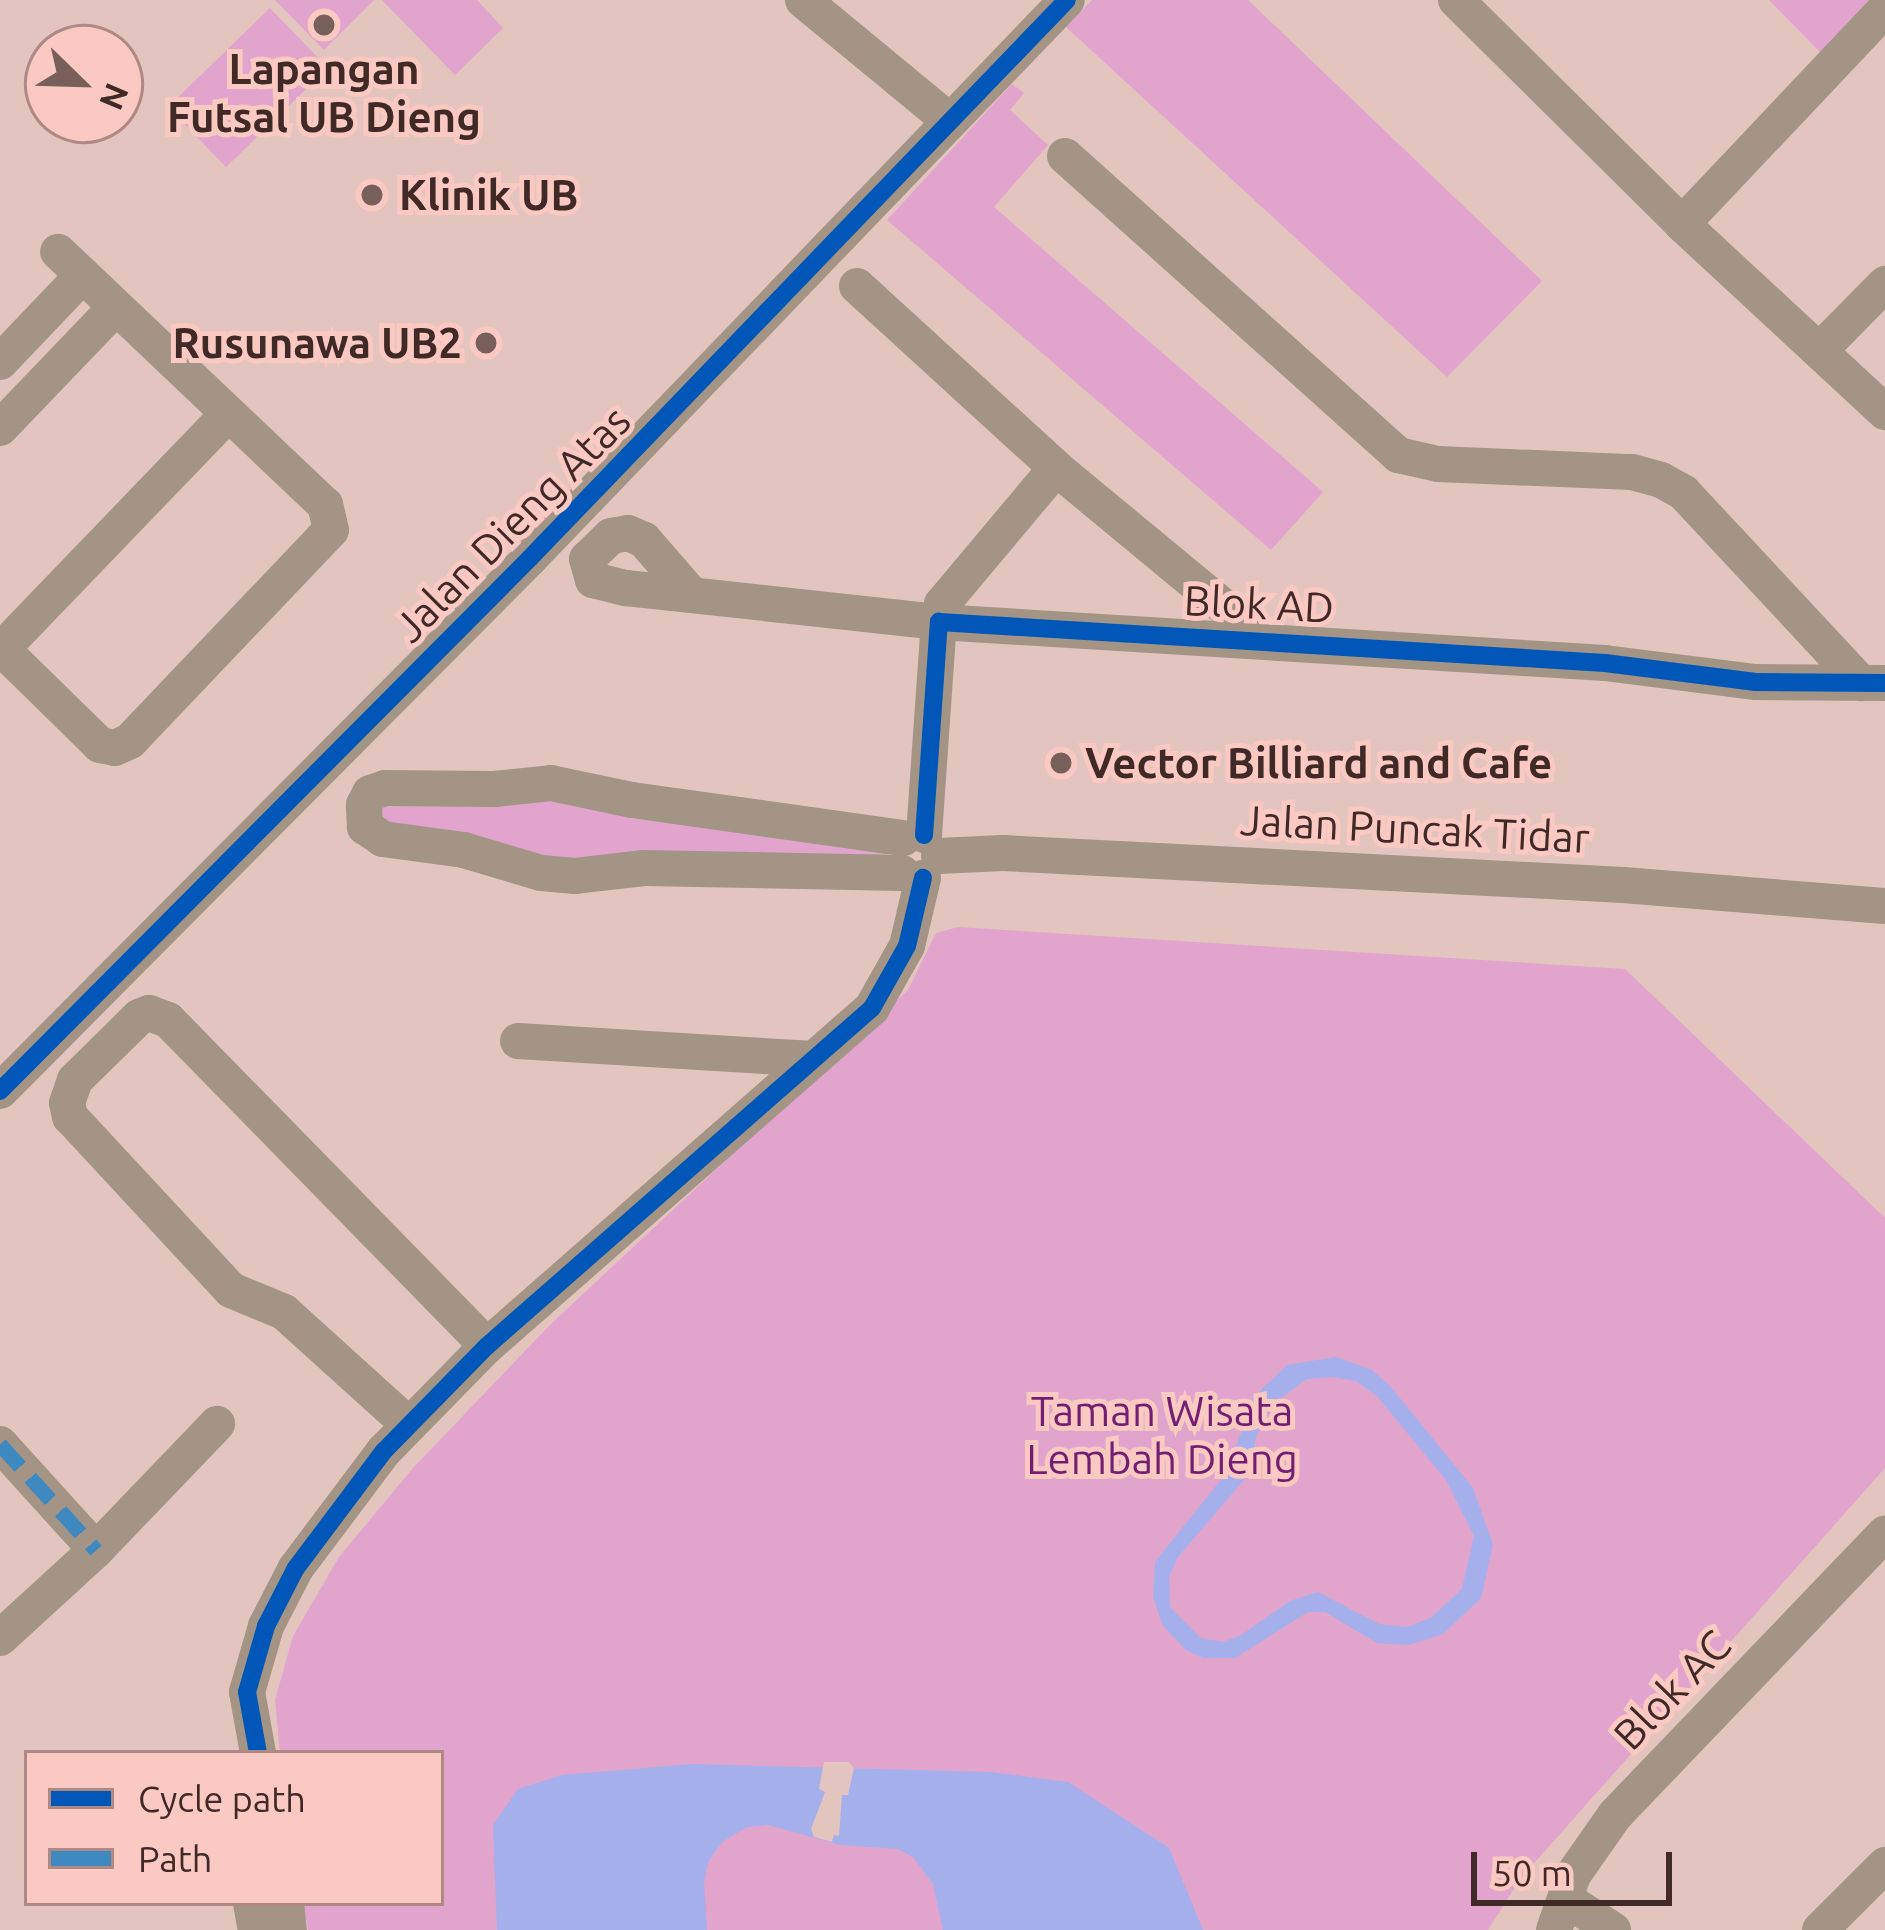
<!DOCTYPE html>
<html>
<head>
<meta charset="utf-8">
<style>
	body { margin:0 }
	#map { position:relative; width:1885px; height:1930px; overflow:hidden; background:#e4c4bf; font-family:Ubuntu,sans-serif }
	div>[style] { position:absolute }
	.green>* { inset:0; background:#e0a4cd }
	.water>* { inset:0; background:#a4afeb }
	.pier>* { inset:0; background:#e4c4bf }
	.minor>* { height:36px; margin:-18px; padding:0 18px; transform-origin:18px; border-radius:18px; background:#a39485 }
	.quiet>* { height:15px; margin-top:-7.5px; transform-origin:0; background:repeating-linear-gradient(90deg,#3f89c1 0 30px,transparent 0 45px) }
	.cycleway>* { height:18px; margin:-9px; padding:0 9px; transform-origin:9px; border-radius:9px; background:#0057b8 }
	.dots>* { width:33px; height:33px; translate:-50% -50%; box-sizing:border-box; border:6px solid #f9c9c2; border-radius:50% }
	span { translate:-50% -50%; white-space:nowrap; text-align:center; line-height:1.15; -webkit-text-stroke:10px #f9c9c2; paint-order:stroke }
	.poi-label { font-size:42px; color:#402926; font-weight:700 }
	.left { translate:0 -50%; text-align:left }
	.right { translate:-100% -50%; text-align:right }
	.street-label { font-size:42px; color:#402926 }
	.park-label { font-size:42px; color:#741e73 }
	.legend { position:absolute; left:24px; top:1750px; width:420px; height:156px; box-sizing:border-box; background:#f9c9c2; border:3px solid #af8984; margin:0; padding:15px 21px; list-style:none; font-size:36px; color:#402926 }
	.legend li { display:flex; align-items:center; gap:24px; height:60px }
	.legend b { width:60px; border:3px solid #af8984 }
	.north { position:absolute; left:24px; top:24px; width:120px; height:120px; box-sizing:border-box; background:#f9c9c2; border:3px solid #af8984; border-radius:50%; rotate:113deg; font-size:33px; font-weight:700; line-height:48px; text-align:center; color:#402926 }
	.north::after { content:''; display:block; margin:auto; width:42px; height:54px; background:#795f5c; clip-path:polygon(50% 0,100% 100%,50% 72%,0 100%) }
	.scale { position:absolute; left:1471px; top:1852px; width:201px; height:54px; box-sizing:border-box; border:6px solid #402926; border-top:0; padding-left:15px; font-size:36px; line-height:42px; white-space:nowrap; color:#402926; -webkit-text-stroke:9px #f9c9c2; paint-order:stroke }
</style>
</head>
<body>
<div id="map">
	<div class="green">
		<i style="clip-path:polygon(275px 0,374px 0,324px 50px)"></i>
		<i style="clip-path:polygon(382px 0,477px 0,503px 28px,455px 75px)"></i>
		<i style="clip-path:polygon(1092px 0,1248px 0,1542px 281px,1447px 377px,1066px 27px)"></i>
		<i style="clip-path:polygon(1769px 0,1869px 0,1820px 52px)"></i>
		<i style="clip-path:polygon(270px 8px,328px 68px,226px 167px,168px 107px)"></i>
		<i style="clip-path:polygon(1012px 84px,1024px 93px,1010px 110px,1048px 145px,994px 207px,1323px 492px,1271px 550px,887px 220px)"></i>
		<i style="clip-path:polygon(540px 796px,635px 819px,870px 834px,887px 842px,887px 857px,539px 861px,383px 826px,380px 807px)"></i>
		<i style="clip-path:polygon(958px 927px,1625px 969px,1885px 1218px,1885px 1468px,1520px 1879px,1488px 1930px,308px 1930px,303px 1903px,441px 1903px,441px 1753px,280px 1753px,275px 1700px,293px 1636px,339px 1557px,413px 1468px,551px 1324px,908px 990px,936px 933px)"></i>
	</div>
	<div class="water">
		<i style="clip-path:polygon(evenodd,1336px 1357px,1372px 1370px,1390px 1386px,1473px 1488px,1493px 1545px,1481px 1598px,1443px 1634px,1409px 1645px,1377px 1643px,1325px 1612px,1308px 1612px,1235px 1658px,1204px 1658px,1186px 1650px,1163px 1626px,1153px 1597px,1155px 1562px,1228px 1471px,1253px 1398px,1287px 1365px,1336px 1357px,1332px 1377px,1356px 1381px,1377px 1396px,1446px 1480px,1474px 1536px,1462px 1589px,1432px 1617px,1408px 1627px,1379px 1624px,1318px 1592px,1290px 1601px,1240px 1636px,1222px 1642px,1201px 1638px,1170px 1607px,1169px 1577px,1178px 1557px,1249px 1474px,1256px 1437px,1274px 1403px,1307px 1379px,1332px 1377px)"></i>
		<i style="clip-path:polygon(692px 1764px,990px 1772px,1068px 1782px,1169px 1848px,1203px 1930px,943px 1930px,933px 1884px,913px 1857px,898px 1849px,841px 1845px,768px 1825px,747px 1827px,722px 1842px,708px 1862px,704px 1882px,707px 1930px,497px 1930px,493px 1825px,518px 1789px,562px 1775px)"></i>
	</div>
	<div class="pier">
		<i style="clip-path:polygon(824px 1762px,849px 1762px,854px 1768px,848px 1795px,842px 1795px,839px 1836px,834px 1835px,832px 1842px,814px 1837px,811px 1829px,825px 1792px,819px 1789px)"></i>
	</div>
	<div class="minor">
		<i style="left:803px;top:0;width:190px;rotate:39.5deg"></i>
		<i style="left:1456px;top:0;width:318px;rotate:44.7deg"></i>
		<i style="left:1682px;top:224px;width:296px;rotate:-46.6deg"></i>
		<i style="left:1065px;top:156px;width:448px;rotate:41.9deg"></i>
		<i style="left:1398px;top:455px;width:41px;rotate:12.7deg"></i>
		<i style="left:1438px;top:464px;width:194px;rotate:2.4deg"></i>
		<i style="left:1632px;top:472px;width:30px;rotate:15deg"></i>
		<i style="left:1661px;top:480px;width:26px;rotate:29deg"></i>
		<i style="left:1684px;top:493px;width:260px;rotate:47deg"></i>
		<i style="left:1682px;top:224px;width:277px;rotate:42.8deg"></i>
		<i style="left:857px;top:286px;width:270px;rotate:42.4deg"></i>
		<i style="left:1056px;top:468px;width:268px;rotate:39.6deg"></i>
		<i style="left:1820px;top:350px;width:93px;rotate:-45.4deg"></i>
		<i style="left:0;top:362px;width:119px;rotate:-46.4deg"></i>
		<i style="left:0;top:428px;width:166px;rotate:-46.2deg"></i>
		<i style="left:691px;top:594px;width:72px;rotate:-131deg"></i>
		<i style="left:644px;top:540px;width:17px;rotate:-156deg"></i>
		<i style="left:628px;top:533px;width:17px;rotate:170deg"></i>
		<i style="left:611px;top:536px;width:33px;rotate:136deg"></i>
		<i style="left:587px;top:559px;width:22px;rotate:74deg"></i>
		<i style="left:593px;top:580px;width:34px;rotate:14deg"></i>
		<i style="left:626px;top:588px;width:315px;rotate:6.2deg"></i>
		<i style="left:939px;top:622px;width:18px;rotate:-81deg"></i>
		<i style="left:942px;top:604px;width:177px;rotate:-50deg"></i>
		<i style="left:2px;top:649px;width:137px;rotate:44.4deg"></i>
		<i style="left:100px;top:745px;width:15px;rotate:11deg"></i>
		<i style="left:115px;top:748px;width:17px;rotate:-25deg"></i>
		<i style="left:130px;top:741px;width:291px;rotate:-46.4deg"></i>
		<i style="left:331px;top:530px;width:26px;rotate:-103deg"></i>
		<i style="left:325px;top:505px;width:368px;rotate:-136.5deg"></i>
		<i style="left:0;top:651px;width:329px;rotate:-46.1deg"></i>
		<i style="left:924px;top:835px;width:214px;rotate:-86deg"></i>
		<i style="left:939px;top:622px;width:667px;rotate:3.52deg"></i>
		<i style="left:1605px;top:663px;width:152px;rotate:7.2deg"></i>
		<i style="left:1756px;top:682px;width:129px;rotate:0.4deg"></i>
		<i style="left:939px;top:856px;width:64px;rotate:-2.7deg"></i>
		<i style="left:1003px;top:853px;width:621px;rotate:2.95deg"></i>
		<i style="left:1623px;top:885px;width:263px;rotate:4.6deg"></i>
		<i style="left:902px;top:873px;width:258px;rotate:-178.9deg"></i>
		<i style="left:644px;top:868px;width:69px;rotate:173.4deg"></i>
		<i style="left:575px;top:876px;width:34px;rotate:-175deg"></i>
		<i style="left:541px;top:873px;width:80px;rotate:-163.4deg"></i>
		<i style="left:464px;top:850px;width:82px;rotate:-172.3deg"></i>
		<i style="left:383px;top:839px;width:22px;rotate:-146deg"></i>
		<i style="left:365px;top:827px;width:22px;rotate:-93deg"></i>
		<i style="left:364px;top:805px;width:13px;rotate:-63deg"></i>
		<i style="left:370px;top:793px;width:16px;rotate:-18deg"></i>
		<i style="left:385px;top:788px;width:109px;rotate:0.5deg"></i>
		<i style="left:494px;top:789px;width:57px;rotate:-6deg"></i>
		<i style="left:551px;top:783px;width:83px;rotate:11.9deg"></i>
		<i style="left:632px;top:800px;width:274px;rotate:8deg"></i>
		<i style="left:518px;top:1041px;width:296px;rotate:3.5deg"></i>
		<i style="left:0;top:1091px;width:752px;rotate:-45.16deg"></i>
		<i style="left:530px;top:558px;width:774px;rotate:-46.1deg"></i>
		<i style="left:409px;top:1425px;width:169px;rotate:-137.9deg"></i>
		<i style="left:284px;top:1312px;width:57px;rotate:-157.5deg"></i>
		<i style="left:231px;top:1290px;width:236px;rotate:-132.9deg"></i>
		<i style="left:70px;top:1117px;width:14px;rotate:-102deg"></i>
		<i style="left:67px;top:1103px;width:24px;rotate:-71deg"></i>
		<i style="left:75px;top:1080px;width:90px;rotate:-44.5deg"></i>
		<i style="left:139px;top:1017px;width:11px;rotate:-22deg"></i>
		<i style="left:149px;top:1013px;width:20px;rotate:20deg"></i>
		<i style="left:168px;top:1020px;width:456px;rotate:45.6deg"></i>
		<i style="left:0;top:1444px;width:143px;rotate:47.8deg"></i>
		<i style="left:0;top:1638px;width:130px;rotate:-42.5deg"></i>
		<i style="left:96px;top:1550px;width:175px;rotate:-46.2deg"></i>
		<i style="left:258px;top:1753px;width:62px;rotate:-100.2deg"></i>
		<i style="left:247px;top:1692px;width:69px;rotate:-73.9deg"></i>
		<i style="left:266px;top:1626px;width:65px;rotate:-62.7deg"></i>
		<i style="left:296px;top:1568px;width:146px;rotate:-53.1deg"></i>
		<i style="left:384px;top:1451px;width:147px;rotate:-45.6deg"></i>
		<i style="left:487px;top:1346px;width:512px;rotate:-41.28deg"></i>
		<i style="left:872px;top:1008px;width:71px;rotate:-60.6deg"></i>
		<i style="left:907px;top:946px;width:70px;rotate:-76.8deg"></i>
		<i style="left:1567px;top:1900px;width:55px;rotate:33.1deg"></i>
		<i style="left:251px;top:1903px;width:27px;rotate:80deg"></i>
		<i style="left:286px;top:1903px;width:27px;rotate:84deg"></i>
		<i style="left:1554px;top:1930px;width:58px;rotate:-70.9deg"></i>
		<i style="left:1573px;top:1875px;width:73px;rotate:-55deg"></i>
		<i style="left:1615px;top:1815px;width:390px;rotate:-46.2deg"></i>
		<i style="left:1820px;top:1930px;width:92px;rotate:-45deg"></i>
	</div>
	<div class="quiet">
		<i style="left:0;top:1444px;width:143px;rotate:47.8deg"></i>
	</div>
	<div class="cycleway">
		<i style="left:924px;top:835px;width:214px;rotate:-86deg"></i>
		<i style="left:939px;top:622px;width:667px;rotate:3.52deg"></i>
		<i style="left:1605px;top:663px;width:152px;rotate:7.2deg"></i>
		<i style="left:1756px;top:682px;width:129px;rotate:0.4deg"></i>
		<i style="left:0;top:1091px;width:752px;rotate:-45.16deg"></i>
		<i style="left:530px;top:558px;width:774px;rotate:-46.1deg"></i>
		<i style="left:258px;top:1753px;width:62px;rotate:-100.2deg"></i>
		<i style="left:247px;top:1692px;width:69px;rotate:-73.9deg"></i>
		<i style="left:266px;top:1626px;width:65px;rotate:-62.7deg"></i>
		<i style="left:296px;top:1568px;width:146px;rotate:-53.1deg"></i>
		<i style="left:384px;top:1451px;width:147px;rotate:-45.6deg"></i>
		<i style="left:487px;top:1346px;width:512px;rotate:-41.28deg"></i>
		<i style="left:872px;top:1008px;width:71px;rotate:-60.6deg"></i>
		<i style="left:907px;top:946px;width:70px;rotate:-76.8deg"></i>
	</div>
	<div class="dots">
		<i style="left:324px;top:25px;background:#795f5c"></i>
		<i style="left:372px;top:195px;background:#795f5c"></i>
		<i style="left:486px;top:343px;background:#795f5c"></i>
		<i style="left:1061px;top:763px;background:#795f5c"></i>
	</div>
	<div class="poi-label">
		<span style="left:324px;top:93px">Lapangan<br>Futsal UB Dieng</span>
		<span class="left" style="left:399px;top:195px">Klinik UB</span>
		<span class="right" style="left:462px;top:343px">Rusunawa UB2</span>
		<span class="left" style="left:1085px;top:763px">Vector Billiard and Cafe</span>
	</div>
	<div class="street-label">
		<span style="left:512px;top:524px;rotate:-45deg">Jalan Dieng Atas</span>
		<span style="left:1259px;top:604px;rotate:3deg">Blok AD</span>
		<span style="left:1415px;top:829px;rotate:3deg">Jalan Puncak Tidar</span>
		<span style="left:1672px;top:1690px;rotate:-46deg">Blok AC</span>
	</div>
	<div class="park-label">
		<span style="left:1162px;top:1435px">Taman Wisata<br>Lembah Dieng</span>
	</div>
	<ul class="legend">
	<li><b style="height:15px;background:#0057b8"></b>Cycle path</li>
	<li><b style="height:15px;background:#3f89c1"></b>Path</li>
	</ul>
	<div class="north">N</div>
	<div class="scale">50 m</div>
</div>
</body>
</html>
